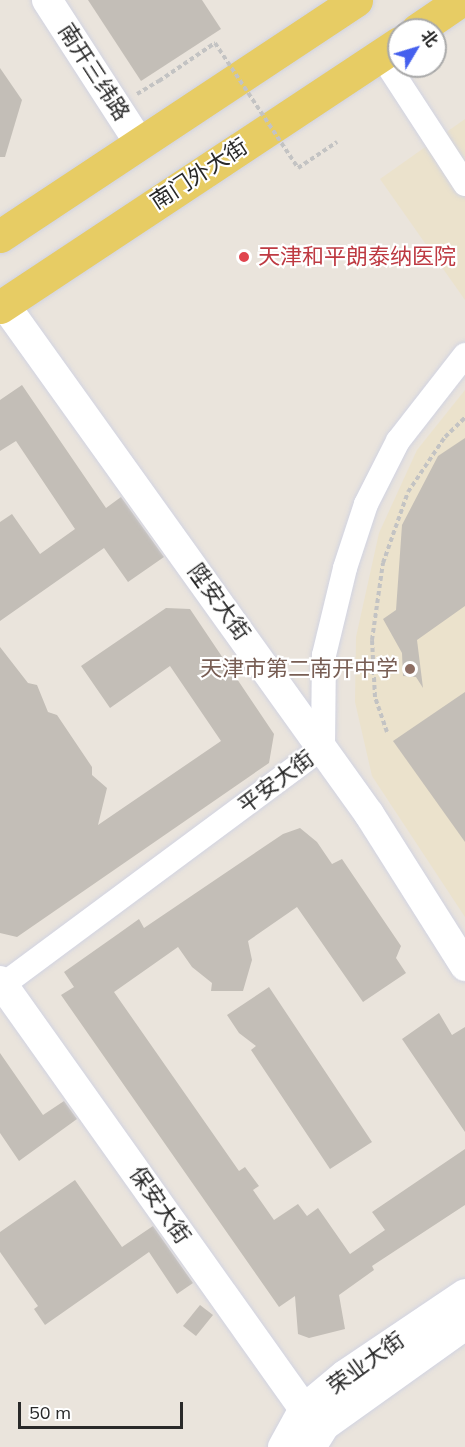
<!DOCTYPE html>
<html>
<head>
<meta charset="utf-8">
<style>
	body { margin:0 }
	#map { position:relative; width:465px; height:1447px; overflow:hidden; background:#eae4dc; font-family:Mulish,"Noto Sans SC",sans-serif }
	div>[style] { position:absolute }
	.education>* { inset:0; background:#ebe2cc }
	.building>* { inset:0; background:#c3beb7 }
	.path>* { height:4px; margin-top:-2px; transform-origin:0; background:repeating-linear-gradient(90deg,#c3c3c3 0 4.5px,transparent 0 7.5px) }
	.roads { filter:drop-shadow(0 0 2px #d1d3e1) drop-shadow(0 0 2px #d1d3e1) }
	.minor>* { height:24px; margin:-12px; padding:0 12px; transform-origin:12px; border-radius:12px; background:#fff }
	.tertiary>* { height:30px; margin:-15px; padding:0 15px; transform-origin:15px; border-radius:15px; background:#fff }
	.primary>* { height:33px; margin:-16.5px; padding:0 16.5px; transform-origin:16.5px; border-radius:16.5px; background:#e7cc64 }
	.path-bridge>* { height:4px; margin-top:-2px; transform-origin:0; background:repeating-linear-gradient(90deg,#c3c3c3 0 4.5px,transparent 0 7.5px) }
	.dots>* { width:16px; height:16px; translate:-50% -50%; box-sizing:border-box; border:3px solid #fff; border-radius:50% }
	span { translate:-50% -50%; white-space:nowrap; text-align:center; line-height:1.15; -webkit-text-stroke:4.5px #fff; paint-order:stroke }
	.street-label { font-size:22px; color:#292929 }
	.health-label { font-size:22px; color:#be3a42 }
	.left { translate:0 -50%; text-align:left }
	.education-label { font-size:22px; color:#785e54 }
	.right { translate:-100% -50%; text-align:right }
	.north { position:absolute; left:387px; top:18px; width:60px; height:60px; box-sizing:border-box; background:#fff; border:2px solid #a9a9a9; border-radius:50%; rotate:52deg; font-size:16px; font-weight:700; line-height:24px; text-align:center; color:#292929 }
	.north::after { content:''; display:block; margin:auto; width:21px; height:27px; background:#4560ee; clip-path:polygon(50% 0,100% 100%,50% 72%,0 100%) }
	.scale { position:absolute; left:18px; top:1402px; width:165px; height:27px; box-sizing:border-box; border:3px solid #292929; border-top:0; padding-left:8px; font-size:18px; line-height:21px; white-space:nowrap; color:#292929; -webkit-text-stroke:4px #fff; paint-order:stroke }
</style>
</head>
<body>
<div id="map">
	<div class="education">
		<i style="clip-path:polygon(465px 119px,465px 300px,380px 179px)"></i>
		<i style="clip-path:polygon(465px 390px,465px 917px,372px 776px,355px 702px,356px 637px,379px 533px,417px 450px)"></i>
	</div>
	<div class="building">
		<i style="clip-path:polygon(88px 0,202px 0,221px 29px,141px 81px)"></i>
		<i style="clip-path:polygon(0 68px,22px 100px,5px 157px,0 157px)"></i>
		<i style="clip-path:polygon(22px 385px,106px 508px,121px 497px,164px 557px,128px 582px,104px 548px,0 621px,0 522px,12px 514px,40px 554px,75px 529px,16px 441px,0 451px,0 400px)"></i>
		<i style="clip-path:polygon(465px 438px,465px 606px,417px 640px,423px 688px,416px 677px,403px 676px,402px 653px,383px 619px,396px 610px,402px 525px,438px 456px)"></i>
		<i style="clip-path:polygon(166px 608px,190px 609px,274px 734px,269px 763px,17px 937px,0 933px,0 647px,28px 683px,37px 685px,48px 712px,57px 715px,92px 767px,92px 775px,107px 788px,98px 825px,221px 741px,170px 666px,110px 708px,81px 666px)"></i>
		<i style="clip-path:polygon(465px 692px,465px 842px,393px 741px)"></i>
		<i style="clip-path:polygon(300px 828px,317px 842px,332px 864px,342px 859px,401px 946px,396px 958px,406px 973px,363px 1002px,297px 907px,248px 941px,252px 960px,243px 991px,211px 991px,212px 983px,192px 967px,178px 947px,114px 992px,239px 1171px,245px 1167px,259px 1186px,253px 1190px,274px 1220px,298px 1204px,307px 1216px,318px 1208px,350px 1254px,385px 1230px,372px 1212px,465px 1149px,465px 1205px,372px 1266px,374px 1270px,339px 1295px,345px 1329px,309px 1338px,298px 1334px,295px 1296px,279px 1307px,61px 995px,74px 987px,64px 972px,118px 934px,139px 919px,144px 928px,283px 834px)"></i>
		<i style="clip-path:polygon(269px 987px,372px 1142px,330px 1169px,251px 1050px,256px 1046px,239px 1033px,227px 1015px)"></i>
		<i style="clip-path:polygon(439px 1013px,452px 1035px,465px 1027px,465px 1132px,402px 1039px)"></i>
		<i style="clip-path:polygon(0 1053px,43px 1115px,64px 1101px,77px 1119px,19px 1161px,0 1133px)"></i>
		<i style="clip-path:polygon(75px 1180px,122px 1247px,153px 1226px,193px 1283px,177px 1294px,149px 1252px,45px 1325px,34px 1309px,38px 1306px,0 1252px,0 1232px)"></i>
		<i style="clip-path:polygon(200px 1305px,213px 1315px,196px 1336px,183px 1326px)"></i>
	</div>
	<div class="path">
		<i style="left:137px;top:94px;width:26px;rotate:-31deg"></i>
		<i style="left:387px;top:732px;width:37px;rotate:-109deg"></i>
		<i style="left:375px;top:697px;width:57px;rotate:-93deg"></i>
		<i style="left:372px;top:640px;width:78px;rotate:-81.9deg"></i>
		<i style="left:383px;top:563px;width:75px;rotate:-70.6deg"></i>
		<i style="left:408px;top:492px;width:66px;rotate:-56.1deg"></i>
		<i style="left:445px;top:437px;width:28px;rotate:-44deg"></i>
	</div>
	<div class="roads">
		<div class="minor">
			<i style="left:381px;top:55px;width:154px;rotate:56.9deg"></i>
			<i style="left:0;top:987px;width:402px;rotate:-36.6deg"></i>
			<i style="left:323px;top:747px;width:92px;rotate:-89.4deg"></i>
			<i style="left:324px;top:655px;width:89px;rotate:-76.4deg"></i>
			<i style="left:345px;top:568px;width:67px;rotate:-71.8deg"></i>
			<i style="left:366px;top:504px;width:71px;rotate:-63.1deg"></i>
			<i style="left:398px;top:441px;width:109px;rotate:-52.1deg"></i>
		</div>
		<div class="tertiary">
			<i style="left:47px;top:0;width:171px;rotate:57.1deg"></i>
			<i style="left:4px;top:304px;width:627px;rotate:54.41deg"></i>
			<i style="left:369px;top:814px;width:180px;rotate:57.7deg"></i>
			<i style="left:0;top:981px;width:525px;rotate:54.61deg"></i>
			<i style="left:304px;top:1409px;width:26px;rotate:37deg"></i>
			<i style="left:283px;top:1447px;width:43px;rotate:-61.1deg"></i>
			<i style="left:304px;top:1409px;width:53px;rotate:-39.7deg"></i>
			<i style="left:345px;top:1375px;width:145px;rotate:-34deg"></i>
			<i style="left:311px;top:1447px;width:26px;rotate:-58deg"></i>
			<i style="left:325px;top:1425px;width:172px;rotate:-35.5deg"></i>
		</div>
		<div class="primary">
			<i style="left:417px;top:30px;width:53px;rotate:-34.3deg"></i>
			<i style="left:0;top:236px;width:427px;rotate:-33.5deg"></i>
			<i style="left:0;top:307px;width:478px;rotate:-33.5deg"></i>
		</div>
	</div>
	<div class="path-bridge">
		<i style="left:159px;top:81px;width:68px;rotate:-34.2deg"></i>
		<i style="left:215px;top:43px;width:150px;rotate:56.4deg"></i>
		<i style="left:298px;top:168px;width:47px;rotate:-33.7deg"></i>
	</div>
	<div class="dots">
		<i style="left:244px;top:257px;background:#e0444e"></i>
		<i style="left:410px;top:669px;background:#8d6e63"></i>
	</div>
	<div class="street-label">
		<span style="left:94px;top:72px;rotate:57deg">南开三纬路</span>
		<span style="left:199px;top:174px;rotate:-33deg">南门外大街</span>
		<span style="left:219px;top:602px;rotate:54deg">陞安大街</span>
		<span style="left:276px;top:782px;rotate:-37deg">平安大街</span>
		<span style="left:160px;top:1205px;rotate:55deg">保安大街</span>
		<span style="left:366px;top:1363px;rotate:-36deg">荣业大街</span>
	</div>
	<div class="health-label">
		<span class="left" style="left:258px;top:257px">天津和平朗泰纳医院</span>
	</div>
	<div class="education-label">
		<span class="right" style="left:398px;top:669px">天津市第二南开中学</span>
	</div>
	<div class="north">北</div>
	<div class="scale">50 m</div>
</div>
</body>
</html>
